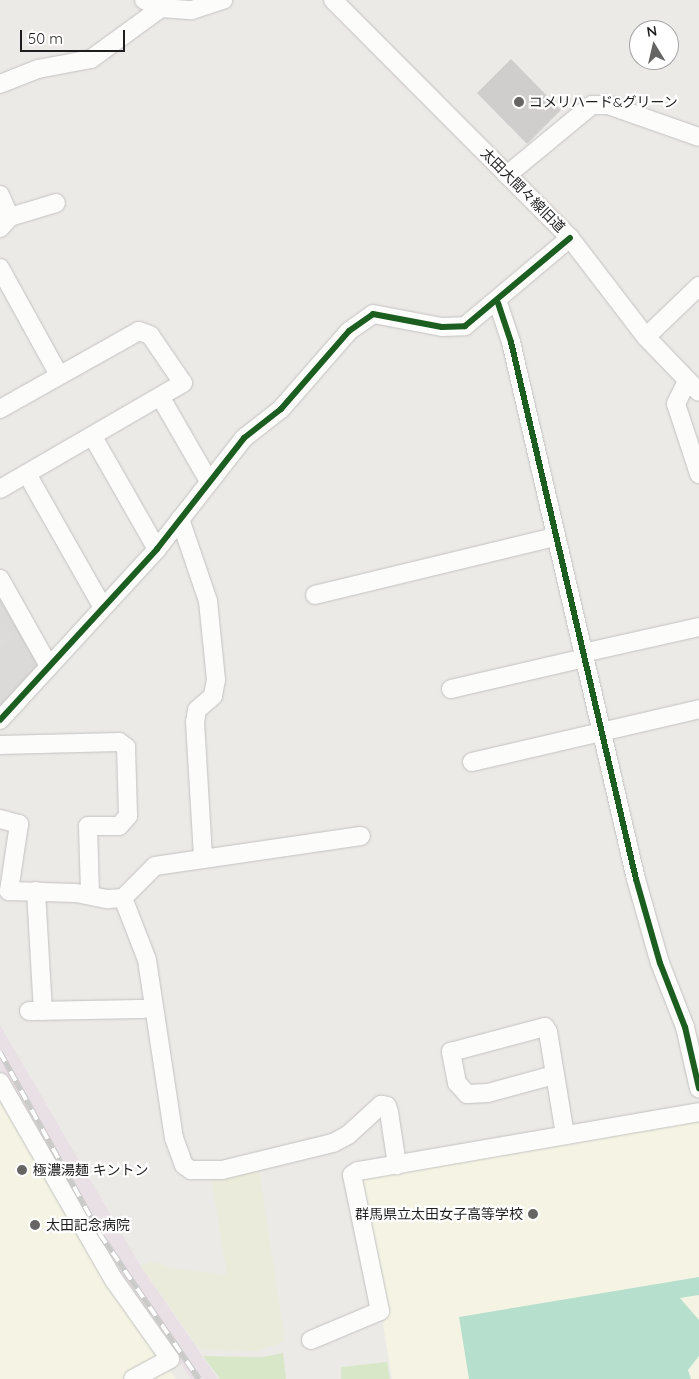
<!DOCTYPE html>
<html>
<head>
<meta charset="utf-8">
<style>
	body { margin:0 }
	#map { position:relative; width:699px; height:1379px; overflow:hidden; background:#eceae7; font-family:Quicksand,"Noto Sans JP",sans-serif }
	div>[style] { position:absolute }
	.residential>* { inset:0; background:#dbdad8 }
	.industrial>* { inset:0; background:#e9e0e5 }
	.education>* { inset:0; background:#f5f4e4 }
	.farmland>* { inset:0; background:#ebebdb }
	.grass>* { inset:0; background:#d9e7c9 }
	.pitch>* { inset:0; background:#b7dfcd }
	.parking>* { inset:0; background:#dcdbda }
	.building>* { inset:0; background:#d0cecc }
	.roads { filter:drop-shadow(0 0 1px #c3c2c1) drop-shadow(0 0 1px #c3c2c1) }
	.minor>* { height:18px; margin:-9px; padding:0 9px; transform-origin:9px; border-radius:9px; background:#fcfcfb }
	.rail>* { height:5.5px; margin-top:-2.75px; transform-origin:0; background:repeating-linear-gradient(90deg,#fff 0 11px,#cacac9 0 22px); box-sizing:border-box; border-block:1px solid #cacac9 }
	.cycleway>* { height:6px; margin:-3px; padding:0 3px; transform-origin:3px; border-radius:3px; background:#1b5e20 }
	.dots>* { width:14px; height:14px; translate:-50% -50%; box-sizing:border-box; border:2px solid #fff; border-radius:50% }
	span { translate:-50% -50%; white-space:nowrap; text-align:center; line-height:1.15; -webkit-text-stroke:4.5px #fff; paint-order:stroke }
	.poi-label { font-size:14px; color:#1e1e1e }
	.left { translate:0 -50%; text-align:left }
	.right { translate:-100% -50%; text-align:right }
	.street-label { font-size:14px; color:#1e1e1e }
	.north { position:absolute; left:629px; top:20px; width:50px; height:50px; box-sizing:border-box; background:#fff; border:1px solid #a5a5a5; border-radius:50%; rotate:351deg; font-size:14px; font-weight:700; line-height:20px; text-align:center; color:#1e1e1e }
	.north::after { content:''; display:block; margin:auto; width:18px; height:22px; background:#666564; clip-path:polygon(50% 0,100% 100%,50% 72%,0 100%) }
	.scale { position:absolute; left:20px; top:30px; width:105px; height:22px; box-sizing:border-box; border:2px solid #1e1e1e; border-top:0; padding-left:6px; font-size:15px; line-height:18px; white-space:nowrap; color:#1e1e1e; -webkit-text-stroke:4px #fff; paint-order:stroke }
</style>
</head>
<body>
<div id="map">
	<div class="residential">
		<i style="clip-path:polygon(0 599px,36px 662px,37px 672px,0 714px)"></i>
	</div>
	<div class="industrial">
		<i style="clip-path:polygon(0 1025px,140px 1265px,218px 1379px,191px 1379px,93px 1234px,0 1070px)"></i>
	</div>
	<div class="education">
		<i style="clip-path:polygon(0 1095px,149px 1344px,176px 1379px,0 1379px)"></i>
		<i style="clip-path:polygon(699px 1118px,699px 1379px,392px 1379px,383px 1324px,387px 1317px,360px 1175px)"></i>
	</div>
	<div class="farmland">
		<i style="clip-path:polygon(259px 1169px,285px 1341px,258px 1351px,200px 1350px,140px 1265px,156px 1262px,169px 1268px,227px 1275px,211px 1176px)"></i>
	</div>
	<div class="grass">
		<i style="clip-path:polygon(283px 1353px,286px 1379px,220px 1379px,203px 1356px,263px 1357px)"></i>
		<i style="clip-path:polygon(387px 1362px,390px 1379px,341px 1379px,341px 1367px)"></i>
	</div>
	<div class="pitch">
		<i style="clip-path:polygon(699px 1277px,699px 1295px,680px 1298px,699px 1320px,699px 1356px,688px 1370px,691px 1379px,469px 1379px,459px 1317px)"></i>
	</div>
	<div class="parking">
		<i style="clip-path:polygon(4px 622px,17px 639px,0 648px,0 624px)"></i>
	</div>
	<div class="building">
		<i style="clip-path:polygon(511px 59px,561px 110px,527px 144px,477px 93px)"></i>
	</div>
	<div class="roads">
		<div class="minor">
			<i style="left:144px;top:0;width:19px;rotate:25deg"></i>
			<i style="left:333px;top:0;width:336px;rotate:45.1deg"></i>
			<i style="left:570px;top:238px;width:125px;rotate:52.5deg"></i>
			<i style="left:646px;top:337px;width:76px;rotate:46.1deg"></i>
			<i style="left:0;top:84px;width:41px;rotate:-21.5deg"></i>
			<i style="left:38px;top:69px;width:54px;rotate:-10.7deg"></i>
			<i style="left:91px;top:59px;width:87px;rotate:-36.1deg"></i>
			<i style="left:161px;top:8px;width:31px;rotate:4deg"></i>
			<i style="left:192px;top:10px;width:33px;rotate:-18deg"></i>
			<i style="left:507px;top:175px;width:110px;rotate:-39.5deg"></i>
			<i style="left:592px;top:105px;width:16px"></i>
			<i style="left:608px;top:105px;width:96px;rotate:19.4deg"></i>
			<i style="left:0;top:195px;width:24px;rotate:66deg"></i>
			<i style="left:0;top:228px;width:15px;rotate:-48deg"></i>
			<i style="left:10px;top:217px;width:48px;rotate:-16.9deg"></i>
			<i style="left:0;top:268px;width:122px;rotate:61.1deg"></i>
			<i style="left:498px;top:303px;width:41px;rotate:71.6deg"></i>
			<i style="left:511px;top:342px;width:551px;rotate:76.9deg"></i>
			<i style="left:636px;top:879px;width:87px;rotate:74.1deg"></i>
			<i style="left:660px;top:963px;width:69px;rotate:68.7deg"></i>
			<i style="left:685px;top:1027px;width:63px;rotate:77.1deg"></i>
			<i style="left:646px;top:337px;width:74px;rotate:-43.9deg"></i>
			<i style="left:687px;top:381px;width:25px;rotate:116deg"></i>
			<i style="left:676px;top:404px;width:74px;rotate:71.8deg"></i>
			<i style="left:161px;top:398px;width:96px;rotate:60deg"></i>
			<i style="left:0;top:409px;width:159px;rotate:-29.3deg"></i>
			<i style="left:139px;top:331px;width:12px;rotate:20deg"></i>
			<i style="left:150px;top:335px;width:58px;rotate:55.5deg"></i>
			<i style="left:183px;top:383px;width:211px;rotate:149.9deg"></i>
			<i style="left:93px;top:437px;width:129px;rotate:60.3deg"></i>
			<i style="left:27px;top:474px;width:152px;rotate:60.4deg"></i>
			<i style="left:180px;top:519px;width:87px;rotate:71.1deg"></i>
			<i style="left:208px;top:601px;width:79px;rotate:84.2deg"></i>
			<i style="left:216px;top:680px;width:16px;rotate:101deg"></i>
			<i style="left:213px;top:696px;width:21px;rotate:139deg"></i>
			<i style="left:197px;top:710px;width:12px;rotate:99deg"></i>
			<i style="left:195px;top:722px;width:136px;rotate:86.6deg"></i>
			<i style="left:0;top:579px;width:100px;rotate:60.6deg"></i>
			<i style="left:315px;top:595px;width:247px;rotate:-13.6deg"></i>
			<i style="left:583px;top:653px;width:119px;rotate:-12.6deg"></i>
			<i style="left:451px;top:689px;width:137px;rotate:-13.1deg"></i>
			<i style="left:0;top:720px;width:232px;rotate:-47.4deg"></i>
			<i style="left:157px;top:549px;width:141px;rotate:-51.9deg"></i>
			<i style="left:244px;top:438px;width:47px;rotate:-38.1deg"></i>
			<i style="left:281px;top:409px;width:103px;rotate:-48.9deg"></i>
			<i style="left:349px;top:331px;width:29px;rotate:-35deg"></i>
			<i style="left:373px;top:314px;width:70px;rotate:10.7deg"></i>
			<i style="left:442px;top:327px;width:23px;rotate:-2deg"></i>
			<i style="left:465px;top:326px;width:137px;rotate:-40deg"></i>
			<i style="left:0;top:745px;width:119px;rotate:-1.4deg"></i>
			<i style="left:119px;top:742px;width:9px;rotate:36deg"></i>
			<i style="left:126px;top:747px;width:69px;rotate:88.3deg"></i>
			<i style="left:128px;top:816px;width:13px;rotate:132deg"></i>
			<i style="left:119px;top:826px;width:31px;rotate:180deg"></i>
			<i style="left:88px;top:826px;width:69px;rotate:88.3deg"></i>
			<i style="left:472px;top:762px;width:233px;rotate:-13.1deg"></i>
			<i style="left:0;top:819px;width:20px;rotate:15deg"></i>
			<i style="left:19px;top:824px;width:68px;rotate:98.5deg"></i>
			<i style="left:9px;top:891px;width:67px;rotate:1.7deg"></i>
			<i style="left:76px;top:893px;width:33px;rotate:11deg"></i>
			<i style="left:108px;top:899px;width:15px;rotate:-4deg"></i>
			<i style="left:123px;top:898px;width:45px;rotate:-45deg"></i>
			<i style="left:155px;top:866px;width:208px;rotate:-8.3deg"></i>
			<i style="left:36px;top:891px;width:120px;rotate:86.7deg"></i>
			<i style="left:123px;top:898px;width:66px;rotate:68.8deg"></i>
			<i style="left:147px;top:960px;width:180px;rotate:81.4deg"></i>
			<i style="left:174px;top:1138px;width:29px;rotate:70deg"></i>
			<i style="left:184px;top:1165px;width:9px;rotate:36deg"></i>
			<i style="left:191px;top:1170px;width:31px"></i>
			<i style="left:222px;top:1170px;width:114px;rotate:-13.7deg"></i>
			<i style="left:333px;top:1143px;width:17px;rotate:-28deg"></i>
			<i style="left:348px;top:1135px;width:45px;rotate:-42.3deg"></i>
			<i style="left:381px;top:1105px;width:6px;rotate:9deg"></i>
			<i style="left:387px;top:1106px;width:6px;rotate:72deg"></i>
			<i style="left:389px;top:1112px;width:54px;rotate:81.4deg"></i>
			<i style="left:29px;top:1011px;width:115px;rotate:-1deg"></i>
			<i style="left:554px;top:1075px;width:68px;rotate:164.7deg"></i>
			<i style="left:488px;top:1093px;width:21px;rotate:177deg"></i>
			<i style="left:467px;top:1094px;width:15px;rotate:-132deg"></i>
			<i style="left:457px;top:1083px;width:32px;rotate:-101deg"></i>
			<i style="left:451px;top:1052px;width:97px;rotate:-14.9deg"></i>
			<i style="left:545px;top:1027px;width:6px;rotate:59deg"></i>
			<i style="left:548px;top:1032px;width:104px;rotate:80.6deg"></i>
			<i style="left:0;top:1082px;width:228px;rotate:60.1deg"></i>
			<i style="left:114px;top:1280px;width:97px;rotate:54.7deg"></i>
			<i style="left:170px;top:1359px;width:42px;rotate:151.6deg"></i>
			<i style="left:311px;top:1340px;width:75px;rotate:-22.8deg"></i>
			<i style="left:380px;top:1311px;width:139px;rotate:-101.6deg"></i>
			<i style="left:352px;top:1175px;width:7px;rotate:-34deg"></i>
			<i style="left:358px;top:1171px;width:346px;rotate:-9.8deg"></i>
		</div>
	</div>
	<div class="rail">
		<i style="left:0;top:1052px;width:208px;rotate:61.2deg"></i>
		<i style="left:100px;top:1234px;width:176px;rotate:55.7deg"></i>
	</div>
	<div class="cycleway">
		<i style="left:498px;top:303px;width:41px;rotate:71.6deg"></i>
		<i style="left:511px;top:342px;width:551px;rotate:76.9deg"></i>
		<i style="left:636px;top:879px;width:87px;rotate:74.1deg"></i>
		<i style="left:660px;top:963px;width:69px;rotate:68.7deg"></i>
		<i style="left:685px;top:1027px;width:63px;rotate:77.1deg"></i>
		<i style="left:0;top:720px;width:232px;rotate:-47.4deg"></i>
		<i style="left:157px;top:549px;width:141px;rotate:-51.9deg"></i>
		<i style="left:244px;top:438px;width:47px;rotate:-38.1deg"></i>
		<i style="left:281px;top:409px;width:103px;rotate:-48.9deg"></i>
		<i style="left:349px;top:331px;width:29px;rotate:-35deg"></i>
		<i style="left:373px;top:314px;width:70px;rotate:10.7deg"></i>
		<i style="left:442px;top:327px;width:23px;rotate:-2deg"></i>
		<i style="left:465px;top:326px;width:137px;rotate:-40deg"></i>
	</div>
	<div class="dots">
		<i style="left:519px;top:102px;background:#666564"></i>
		<i style="left:22px;top:1170px;background:#666564"></i>
		<i style="left:533px;top:1214px;background:#666564"></i>
		<i style="left:35px;top:1225px;background:#666564"></i>
	</div>
	<div class="poi-label">
		<span class="left" style="left:529px;top:102px">コメリハード&amp;グリーン</span>
		<span class="left" style="left:33px;top:1170px">極濃湯麺 キントン</span>
		<span class="right" style="left:523px;top:1214px">群馬県立太田女子高等学校</span>
		<span class="left" style="left:46px;top:1225px">太田記念病院</span>
	</div>
	<div class="street-label">
		<span style="left:523px;top:190px;rotate:45deg">太田大間々線旧道</span>
	</div>
	<div class="north">N</div>
	<div class="scale">50 m</div>
</div>
</body>
</html>
